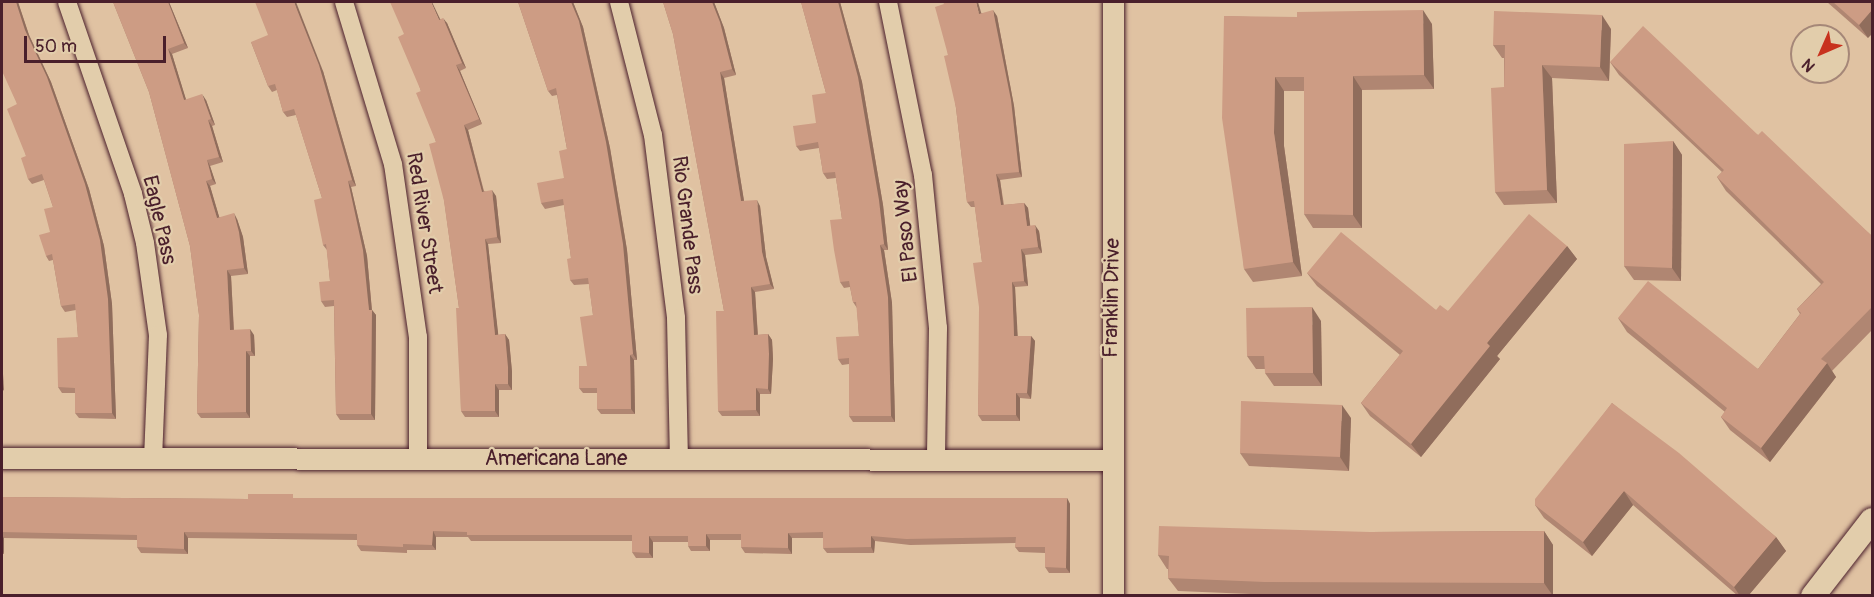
<!DOCTYPE html>
<html>
<head>
<meta charset="utf-8">
<style>
	body { margin:0 }
	#map { position:relative; width:1874px; height:597px; overflow:hidden; background:#e0c2a2; font-family:Pangolin,sans-serif }
	div>[style] { position:absolute }
	.roads { filter:drop-shadow(0 0 2px #4a1f2b) drop-shadow(0 0 2px #4a1f2b) }
	.minor>* { height:18px; margin:-9px; padding:0 9px; transform-origin:9px; border-radius:9px; background:#e2cdab }
	.tertiary>* { height:21px; margin:-10.5px; padding:0 10.5px; transform-origin:10.5px; border-radius:10.5px; background:#e2cdab }
	.secondary>* { height:24px; margin:-12px; padding:0 12px; transform-origin:12px; border-radius:12px; background:#e2cdab }
	.wall>* { inset:0; background:#b08672 }
	.shaded-wall>* { inset:0; background:#906d5c }
	.building>* { inset:0; background:#cd9c84 }
	span { translate:-50% -50%; white-space:nowrap; text-align:center; line-height:1.15; -webkit-text-stroke:4.5px #e2cdab; paint-order:stroke }
	.street-label { font-size:21px; color:#4a1f2b }
	.frame { position:absolute; inset:0; border:3px solid #4a1f2b; pointer-events:none }
	.north { position:absolute; left:1790px; top:24px; width:60px; height:60px; box-sizing:border-box; background:#e2cdab; border:2px solid #a58778; border-radius:50%; rotate:225deg; font-size:16px; font-weight:700; line-height:24px; text-align:center; color:#4a1f2b }
	.north::after { content:''; display:block; margin:auto; width:21px; height:27px; background:#c8321e; clip-path:polygon(50% 0,100% 100%,50% 72%,0 100%) }
	.scale { position:absolute; left:24px; top:36px; width:142px; height:27px; box-sizing:border-box; border:3px solid #4a1f2b; border-top:0; padding-left:8px; font-size:18px; line-height:21px; white-space:nowrap; color:#4a1f2b; -webkit-text-stroke:4px #e2cdab; paint-order:stroke }
</style>
</head>
<body>
<div id="map">
	<div class="roads">
		<div class="minor">
			<i style="left:67px;top:2px;width:203px;rotate:71deg"></i>
			<i style="left:133px;top:194px;width:50px;rotate:76.2deg"></i>
			<i style="left:145px;top:243px;width:93px;rotate:82deg"></i>
			<i style="left:158px;top:335px;width:123px;rotate:92.3deg"></i>
			<i style="left:344px;top:2px;width:169px;rotate:73.2deg"></i>
			<i style="left:393px;top:164px;width:175px;rotate:81.8deg"></i>
			<i style="left:418px;top:337px;width:122px;rotate:90deg"></i>
			<i style="left:619px;top:2px;width:137px;rotate:75.7deg"></i>
			<i style="left:653px;top:135px;width:184px;rotate:82.8deg"></i>
			<i style="left:676px;top:318px;width:141px;rotate:88.8deg"></i>
			<i style="left:888px;top:2px;width:177px;rotate:78.6deg"></i>
			<i style="left:923px;top:175px;width:154px;rotate:84.4deg"></i>
			<i style="left:938px;top:328px;width:132px;rotate:90.9deg"></i>
		</div>
		<div class="tertiary">
			<i style="left:2px;top:458px;width:1108px;rotate:0.1deg"></i>
			<i style="left:1113px;top:596px;width:594px;rotate:-90deg"></i>
		</div>
		<div class="secondary">
			<i style="left:1813px;top:596px;width:96px;rotate:-52.2deg"></i>
		</div>
	</div>
	<div class="wall">
		<i style="clip-path:polygon(2px 2px,18px 2px,29px 35px,51px 82px,89px 189px,104px 246px,112px 304px,116px 419px,79px 418px,75px 413px,75px 393px,62px 393px,58px 387px,78px 337px,76px 310px,65px 312px,61px 306px,53px 260px,49px 261px,46px 256px,50px 232px,53px 207px,44px 180px,32px 184px,28px 179px,26px 156px,17px 104px)"></i>
		<i style="clip-path:polygon(113px 2px,169px 2px,188px 48px,172px 54px,186px 100px,206px 100px,215px 125px,212px 126px,223px 162px,210px 166px,216px 184px,210px 186px,219px 217px,237px 219px,243px 237px,248px 274px,231px 276px,234px 330px,254px 335px,255px 356px,250px 356px,250px 418px,201px 418px,197px 413px,199px 315px,190px 246px,149px 92px)"></i>
		<i style="clip-path:polygon(518px 2px,573px 2px,583px 27px,610px 148px,627px 250px,637px 360px,634px 360px,635px 414px,601px 414px,597px 409px,597px 393px,583px 393px,579px 388px,587px 366px,593px 315px,589px 284px,574px 285px,570px 280px,571px 258px,564px 205px,545px 209px,541px 203px,564px 178px,567px 149px,557px 95px,552px 96px,548px 91px)"></i>
		<i style="clip-path:polygon(663px 2px,714px 2px,724px 28px,736px 75px,724px 78px,744px 201px,760px 206px,766px 257px,774px 289px,755px 292px,758px 335px,768px 334px,772px 340px,773px 359px,771px 394px,760px 394px,760px 416px,722px 416px,718px 411px,724px 311px,673px 34px)"></i>
		<i style="clip-path:polygon(801px 2px,840px 2px,862px 82px,883px 205px,888px 250px,884px 250px,892px 303px,895px 422px,853px 422px,849px 416px,849px 364px,842px 365px,838px 359px,859px 336px,857px 308px,853px 302px,850px 287px,844px 288px,840px 282px,842px 219px,836px 178px,827px 179px,823px 173px,819px 148px,800px 151px,796px 146px,816px 123px,826px 93px)"></i>
		<i style="clip-path:polygon(1827px 2px,1872px 2px,1868px 38px)"></i>
		<i style="clip-path:polygon(944px 4px,981px 13px,997px 16px,1014px 106px,1022px 177px,1000px 180px,1004px 205px,1024px 203px,1028px 208px,1030px 226px,1039px 231px,1042px 253px,1025px 255px,1028px 286px,1015px 287px,1017px 336px,1031px 336px,1035px 341px,1031px 399px,1020px 398px,1020px 421px,982px 421px,978px 415px,982px 262px,975px 207px,971px 207px,967px 202px,956px 108px,948px 55px)"></i>
		<i style="clip-path:polygon(1224px 16px,1432px 24px,1434px 89px,1362px 90px,1362px 228px,1313px 228px,1304px 214px,1304px 91px,1284px 91px,1284px 146px,1302px 276px,1253px 282px,1244px 269px)"></i>
		<i style="clip-path:polygon(440px 19px,447px 23px,466px 68px,460px 71px,482px 124px,468px 130px,484px 191px,496px 196px,501px 243px,488px 244px,498px 335px,505px 334px,509px 340px,512px 372px,512px 390px,499px 390px,499px 417px,465px 417px,461px 411px,459px 308px,436px 142px,404px 34px)"></i>
		<i style="clip-path:polygon(1611px 29px,1609px 81px,1552px 78px,1557px 203px,1504px 205px,1495px 192px,1504px 87px,1504px 58px,1502px 58px,1493px 45px)"></i>
		<i style="clip-path:polygon(251px 42px,323px 71px,356px 186px,351px 187px,367px 256px,372px 310px,376px 315px,375px 420px,340px 420px,336px 414px,334px 306px,325px 307px,321px 301px,330px 281px,327px 250px,323px 245px,322px 198px,296px 115px,287px 117px,283px 112px,277px 90px,272px 92px,268px 86px)"></i>
		<i style="clip-path:polygon(1610px 62px,1758px 135px,1872px 236px,1872px 330px,1832px 371px,1836px 377px,1770px 462px,1730px 430px,1721px 417px,1725px 412px,1627px 332px,1618px 318px,1758px 369px,1800px 314px,1797px 309px,1821px 284px,1726px 191px,1717px 177px,1722px 172px,1619px 75px)"></i>
		<i style="clip-path:polygon(1673px 141px,1682px 155px,1681px 281px,1634px 280px,1624px 266px)"></i>
		<i style="clip-path:polygon(1567px 246px,1577px 259px,1497px 356px,1500px 359px,1421px 457px,1370px 416px,1361px 403px,1400px 355px,1317px 286px,1307px 273px,1436px 310px,1448px 311px)"></i>
		<i style="clip-path:polygon(1321px 321px,1322px 386px,1274px 386px,1265px 373px,1265px 369px,1256px 369px,1247px 356px)"></i>
		<i style="clip-path:polygon(1612px 403px,1776px 537px,1786px 551px,1748px 596px,1738px 596px,1633px 505px,1592px 556px,1544px 518px,1535px 505px)"></i>
		<i style="clip-path:polygon(1351px 418px,1349px 471px,1249px 466px,1240px 453px)"></i>
		<i style="clip-path:polygon(2px 497px,248px 499px,1067px 498px,1070px 504px,1070px 573px,1049px 573px,1045px 567px,1045px 553px,1019px 552px,1015px 547px,1016px 543px,910px 545px,875px 541px,874px 553px,827px 553px,823px 548px,823px 538px,792px 538px,792px 554px,745px 553px,741px 547px,741px 540px,710px 540px,710px 551px,691px 551px,688px 546px,688px 542px,653px 542px,653px 558px,636px 558px,632px 552px,632px 541px,471px 541px,468px 537px,436px 537px,436px 550px,407px 550px,407px 553px,361px 551px,357px 545px,357px 540px,188px 538px,188px 554px,141px 553px,137px 547px,137px 540px,4px 538px,4px 554px,2px 554px)"></i>
		<i style="clip-path:polygon(1544px 531px,1553px 545px,1553px 596px,1275px 595px,1178px 591px,1168px 578px,1168px 569px,1167px 569px,1158px 555px,1370px 532px)"></i>
	</div>
	<div class="shaded-wall">
		<i style="clip-path:polygon(16px 2px,18px 2px,29px 35px,51px 82px,89px 189px,104px 246px,112px 304px,116px 419px,112px 413px)"></i>
		<i style="clip-path:polygon(168px 2px,169px 2px,188px 48px,184px 43px)"></i>
		<i style="clip-path:polygon(294px 2px,296px 2px,323px 71px,356px 186px,352px 180px)"></i>
		<i style="clip-path:polygon(431px 2px,432px 2px,443px 25px,439px 20px)"></i>
		<i style="clip-path:polygon(571px 2px,573px 2px,583px 27px,610px 148px,627px 250px,637px 360px,633px 354px)"></i>
		<i style="clip-path:polygon(712px 2px,714px 2px,724px 28px,736px 75px,732px 69px)"></i>
		<i style="clip-path:polygon(838px 2px,840px 2px,862px 82px,883px 205px,888px 250px,884px 244px)"></i>
		<i style="clip-path:polygon(976px 2px,978px 2px,983px 19px,979px 14px)"></i>
		<i style="clip-path:polygon(993px 10px,997px 16px,1014px 106px,1022px 177px,1019px 172px)"></i>
		<i style="clip-path:polygon(1423px 10px,1432px 24px,1434px 89px,1424px 75px)"></i>
		<i style="clip-path:polygon(1872px 10px,1872px 34px,1868px 38px,1859px 25px)"></i>
		<i style="clip-path:polygon(1602px 15px,1611px 29px,1609px 81px,1600px 67px)"></i>
		<i style="clip-path:polygon(443px 18px,447px 23px,466px 68px,462px 63px)"></i>
		<i style="clip-path:polygon(168px 49px,172px 54px,188px 106px,184px 100px)"></i>
		<i style="clip-path:polygon(456px 65px,460px 71px,482px 124px,479px 119px)"></i>
		<i style="clip-path:polygon(1542px 65px,1552px 78px,1557px 203px,1547px 190px)"></i>
		<i style="clip-path:polygon(720px 72px,724px 78px,745px 207px,741px 201px)"></i>
		<i style="clip-path:polygon(1353px 76px,1362px 90px,1362px 228px,1353px 215px)"></i>
		<i style="clip-path:polygon(1275px 77px,1284px 91px,1284px 146px,1302px 276px,1293px 262px,1274px 133px)"></i>
		<i style="clip-path:polygon(202px 94px,206px 100px,215px 125px,211px 119px)"></i>
		<i style="clip-path:polygon(208px 120px,212px 126px,223px 162px,219px 157px)"></i>
		<i style="clip-path:polygon(464px 125px,468px 130px,485px 197px,482px 192px)"></i>
		<i style="clip-path:polygon(1673px 141px,1682px 155px,1681px 281px,1672px 268px)"></i>
		<i style="clip-path:polygon(207px 160px,210px 166px,216px 184px,212px 179px)"></i>
		<i style="clip-path:polygon(996px 174px,1000px 180px,1004px 211px,1001px 205px)"></i>
		<i style="clip-path:polygon(206px 181px,210px 186px,221px 223px,217px 218px)"></i>
		<i style="clip-path:polygon(348px 181px,351px 187px,367px 256px,372px 312px,372px 310px,376px 315px,375px 420px,371px 414px,369px 310px)"></i>
		<i style="clip-path:polygon(492px 190px,496px 196px,501px 243px,497px 237px)"></i>
		<i style="clip-path:polygon(757px 200px,760px 206px,766px 257px,774px 289px,770px 284px,762px 252px)"></i>
		<i style="clip-path:polygon(1024px 203px,1028px 208px,1031px 232px,1027px 226px)"></i>
		<i style="clip-path:polygon(234px 213px,237px 219px,243px 237px,248px 274px,244px 268px)"></i>
		<i style="clip-path:polygon(1035px 225px,1039px 231px,1042px 253px,1038px 247px)"></i>
		<i style="clip-path:polygon(485px 239px,488px 244px,499px 341px,495px 335px)"></i>
		<i style="clip-path:polygon(880px 245px,884px 250px,892px 303px,895px 422px,891px 416px)"></i>
		<i style="clip-path:polygon(1567px 246px,1577px 259px,1497px 356px,1500px 359px,1421px 457px,1411px 444px,1487px 343px)"></i>
		<i style="clip-path:polygon(1021px 249px,1025px 255px,1028px 286px,1024px 281px)"></i>
		<i style="clip-path:polygon(227px 270px,231px 276px,234px 336px,230px 330px)"></i>
		<i style="clip-path:polygon(1012px 282px,1015px 287px,1018px 341px,1014px 336px)"></i>
		<i style="clip-path:polygon(751px 287px,755px 292px,758px 340px,754px 335px)"></i>
		<i style="clip-path:polygon(1312px 307px,1321px 321px,1322px 386px,1313px 373px)"></i>
		<i style="clip-path:polygon(250px 329px,254px 335px,255px 356px,251px 351px)"></i>
		<i style="clip-path:polygon(505px 334px,509px 340px,512px 372px,512px 390px,508px 384px)"></i>
		<i style="clip-path:polygon(768px 334px,772px 340px,773px 359px,771px 394px,768px 389px)"></i>
		<i style="clip-path:polygon(1031px 336px,1035px 341px,1031px 399px,1027px 393px)"></i>
		<i style="clip-path:polygon(246px 351px,250px 356px,250px 418px,246px 412px)"></i>
		<i style="clip-path:polygon(630px 355px,634px 360px,635px 414px,631px 409px)"></i>
		<i style="clip-path:polygon(1827px 363px,1836px 377px,1770px 462px,1761px 448px)"></i>
		<i style="clip-path:polygon(2px 371px,3px 374px,4px 391px,2px 388px)"></i>
		<i style="clip-path:polygon(495px 384px,499px 390px,499px 417px,495px 411px)"></i>
		<i style="clip-path:polygon(756px 388px,760px 394px,760px 416px,756px 410px)"></i>
		<i style="clip-path:polygon(1016px 393px,1020px 398px,1020px 421px,1016px 415px)"></i>
		<i style="clip-path:polygon(1342px 405px,1351px 418px,1349px 471px,1340px 457px)"></i>
		<i style="clip-path:polygon(1624px 491px,1633px 505px,1592px 556px,1583px 542px)"></i>
		<i style="clip-path:polygon(1067px 498px,1070px 504px,1070px 573px,1066px 568px)"></i>
		<i style="clip-path:polygon(433px 531px,436px 537px,436px 550px,432px 545px)"></i>
		<i style="clip-path:polygon(1544px 531px,1553px 545px,1553px 596px,1544px 583px)"></i>
		<i style="clip-path:polygon(184px 532px,188px 538px,188px 554px,184px 549px)"></i>
		<i style="clip-path:polygon(788px 533px,792px 538px,792px 554px,788px 548px)"></i>
		<i style="clip-path:polygon(706px 534px,710px 540px,710px 551px,706px 546px)"></i>
		<i style="clip-path:polygon(2px 535px,4px 538px,4px 554px,2px 550px)"></i>
		<i style="clip-path:polygon(649px 536px,653px 542px,653px 558px,649px 553px)"></i>
		<i style="clip-path:polygon(871px 536px,875px 541px,874px 553px,871px 547px)"></i>
		<i style="clip-path:polygon(1776px 537px,1786px 551px,1748px 596px,1740px 596px,1734px 587px)"></i>
	</div>
	<div class="building">
		<i style="clip-path:polygon(2px 2px,16px 2px,25px 30px,47px 77px,85px 184px,100px 240px,108px 299px,112px 413px,75px 413px,75px 388px,58px 387px,57px 338px,78px 337px,75px 304px,61px 306px,52px 254px,46px 256px,39px 235px,50px 232px,44px 209px,53px 207px,42px 174px,28px 179px,21px 158px,26px 156px,7px 109px,17px 104px,2px 71px)"></i>
		<i style="clip-path:polygon(113px 2px,168px 2px,184px 43px,168px 49px,184px 100px,202px 94px,211px 119px,208px 120px,219px 157px,207px 160px,212px 179px,206px 181px,217px 218px,234px 213px,239px 232px,244px 268px,227px 270px,230px 330px,250px 329px,251px 351px,246px 351px,246px 412px,197px 413px,199px 315px,190px 246px,149px 92px)"></i>
		<i style="clip-path:polygon(255px 2px,294px 2px,319px 65px,352px 180px,348px 181px,363px 250px,369px 310px,372px 310px,371px 414px,336px 414px,334px 300px,321px 301px,319px 282px,330px 281px,326px 244px,323px 245px,314px 200px,322px 198px,294px 109px,283px 112px,275px 84px,268px 86px,251px 42px,268px 35px)"></i>
		<i style="clip-path:polygon(390px 2px,431px 2px,439px 20px,443px 18px,462px 63px,456px 65px,479px 119px,464px 125px,482px 192px,492px 190px,497px 237px,485px 239px,495px 335px,505px 334px,508px 367px,508px 384px,495px 384px,495px 411px,461px 411px,456px 308px,459px 308px,444px 201px,429px 144px,436px 142px,416px 93px,421px 91px,398px 37px,404px 34px)"></i>
		<i style="clip-path:polygon(518px 2px,571px 2px,579px 21px,606px 142px,623px 244px,633px 354px,630px 355px,631px 409px,597px 409px,597px 388px,579px 388px,579px 366px,587px 366px,580px 317px,593px 315px,588px 278px,570px 280px,567px 259px,571px 258px,563px 199px,541px 203px,537px 183px,564px 178px,559px 151px,567px 149px,556px 88px,548px 91px)"></i>
		<i style="clip-path:polygon(663px 2px,712px 2px,720px 22px,732px 69px,720px 72px,741px 201px,757px 200px,762px 252px,770px 284px,751px 287px,754px 335px,768px 334px,769px 354px,768px 389px,756px 388px,756px 410px,718px 411px,716px 311px,724px 311px,673px 34px)"></i>
		<i style="clip-path:polygon(801px 2px,838px 2px,858px 77px,879px 200px,884px 244px,880px 245px,888px 297px,891px 416px,849px 416px,849px 358px,838px 359px,836px 337px,859px 336px,856px 302px,853px 302px,849px 281px,840px 282px,834px 250px,830px 220px,842px 219px,835px 172px,823px 173px,818px 142px,796px 146px,793px 126px,816px 123px,812px 95px,826px 93px)"></i>
		<i style="clip-path:polygon(943px 2px,976px 2px,979px 14px,993px 10px,1011px 100px,1019px 172px,996px 174px,1001px 205px,1024px 203px,1027px 226px,1035px 225px,1038px 247px,1021px 249px,1024px 281px,1012px 282px,1014px 336px,1031px 336px,1027px 393px,1016px 393px,1016px 415px,978px 415px,979px 307px,973px 263px,982px 262px,974px 201px,967px 202px,956px 108px,944px 56px,948px 55px,935px 7px,944px 4px)"></i>
		<i style="clip-path:polygon(1833px 2px,1872px 2px,1872px 10px,1859px 25px)"></i>
		<i style="clip-path:polygon(1423px 10px,1424px 75px,1353px 76px,1353px 215px,1304px 214px,1304px 77px,1275px 77px,1274px 133px,1293px 262px,1244px 269px,1222px 118px,1224px 16px,1297px 17px,1297px 12px)"></i>
		<i style="clip-path:polygon(1494px 11px,1602px 15px,1600px 67px,1542px 65px,1547px 190px,1495px 192px,1491px 88px,1504px 87px,1505px 45px,1493px 45px)"></i>
		<i style="clip-path:polygon(1643px 26px,1758px 135px,1762px 131px,1872px 236px,1872px 307px,1821px 359px,1827px 363px,1761px 448px,1721px 417px,1727px 408px,1618px 318px,1648px 281px,1758px 369px,1801px 313px,1797px 309px,1824px 282px,1717px 177px,1724px 170px,1610px 62px)"></i>
		<i style="clip-path:polygon(1673px 141px,1672px 268px,1624px 266px,1624px 144px)"></i>
		<i style="clip-path:polygon(1529px 214px,1567px 246px,1487px 343px,1490px 346px,1411px 444px,1361px 403px,1403px 351px,1307px 273px,1341px 232px,1436px 310px,1440px 305px,1448px 311px)"></i>
		<i style="clip-path:polygon(1312px 307px,1313px 373px,1265px 373px,1264px 356px,1247px 356px,1246px 308px)"></i>
		<i style="clip-path:polygon(1241px 401px,1342px 405px,1340px 457px,1240px 453px)"></i>
		<i style="clip-path:polygon(1612px 403px,1679px 453px,1776px 537px,1734px 587px,1624px 491px,1583px 542px,1535px 505px,1535px 499px)"></i>
		<i style="clip-path:polygon(248px 494px,293px 494px,293px 498px,1067px 498px,1066px 568px,1045px 567px,1045px 547px,1015px 547px,1016px 537px,906px 539px,871px 536px,871px 547px,823px 548px,823px 532px,788px 533px,788px 548px,741px 547px,741px 534px,706px 534px,706px 546px,688px 546px,688px 536px,649px 536px,649px 553px,632px 552px,632px 535px,467px 535px,467px 532px,433px 531px,432px 545px,403px 544px,403px 547px,357px 545px,357px 534px,184px 532px,184px 549px,137px 547px,137px 535px,2px 532px,2px 497px,248px 499px)"></i>
		<i style="clip-path:polygon(1159px 526px,1370px 532px,1544px 531px,1544px 583px,1265px 582px,1168px 578px,1169px 556px,1158px 555px)"></i>
	</div>
	<div class="street-label">
		<span style="left:159px;top:220px;rotate:77deg">Eagle Pass</span>
		<span style="left:424px;top:223px;rotate:81deg">Red River Street</span>
		<span style="left:687px;top:225px;rotate:83deg">Rio Grande Pass</span>
		<span style="left:906px;top:231px;rotate:-96deg">El Paso Way</span>
		<span style="left:1112px;top:298px;rotate:-89deg">Franklin Drive</span>
		<span style="left:556px;top:459px">Americana Lane</span>
	</div>
	<div class="frame"></div>
	<div class="north">N</div>
	<div class="scale">50 m</div>
</div>
</body>
</html>
